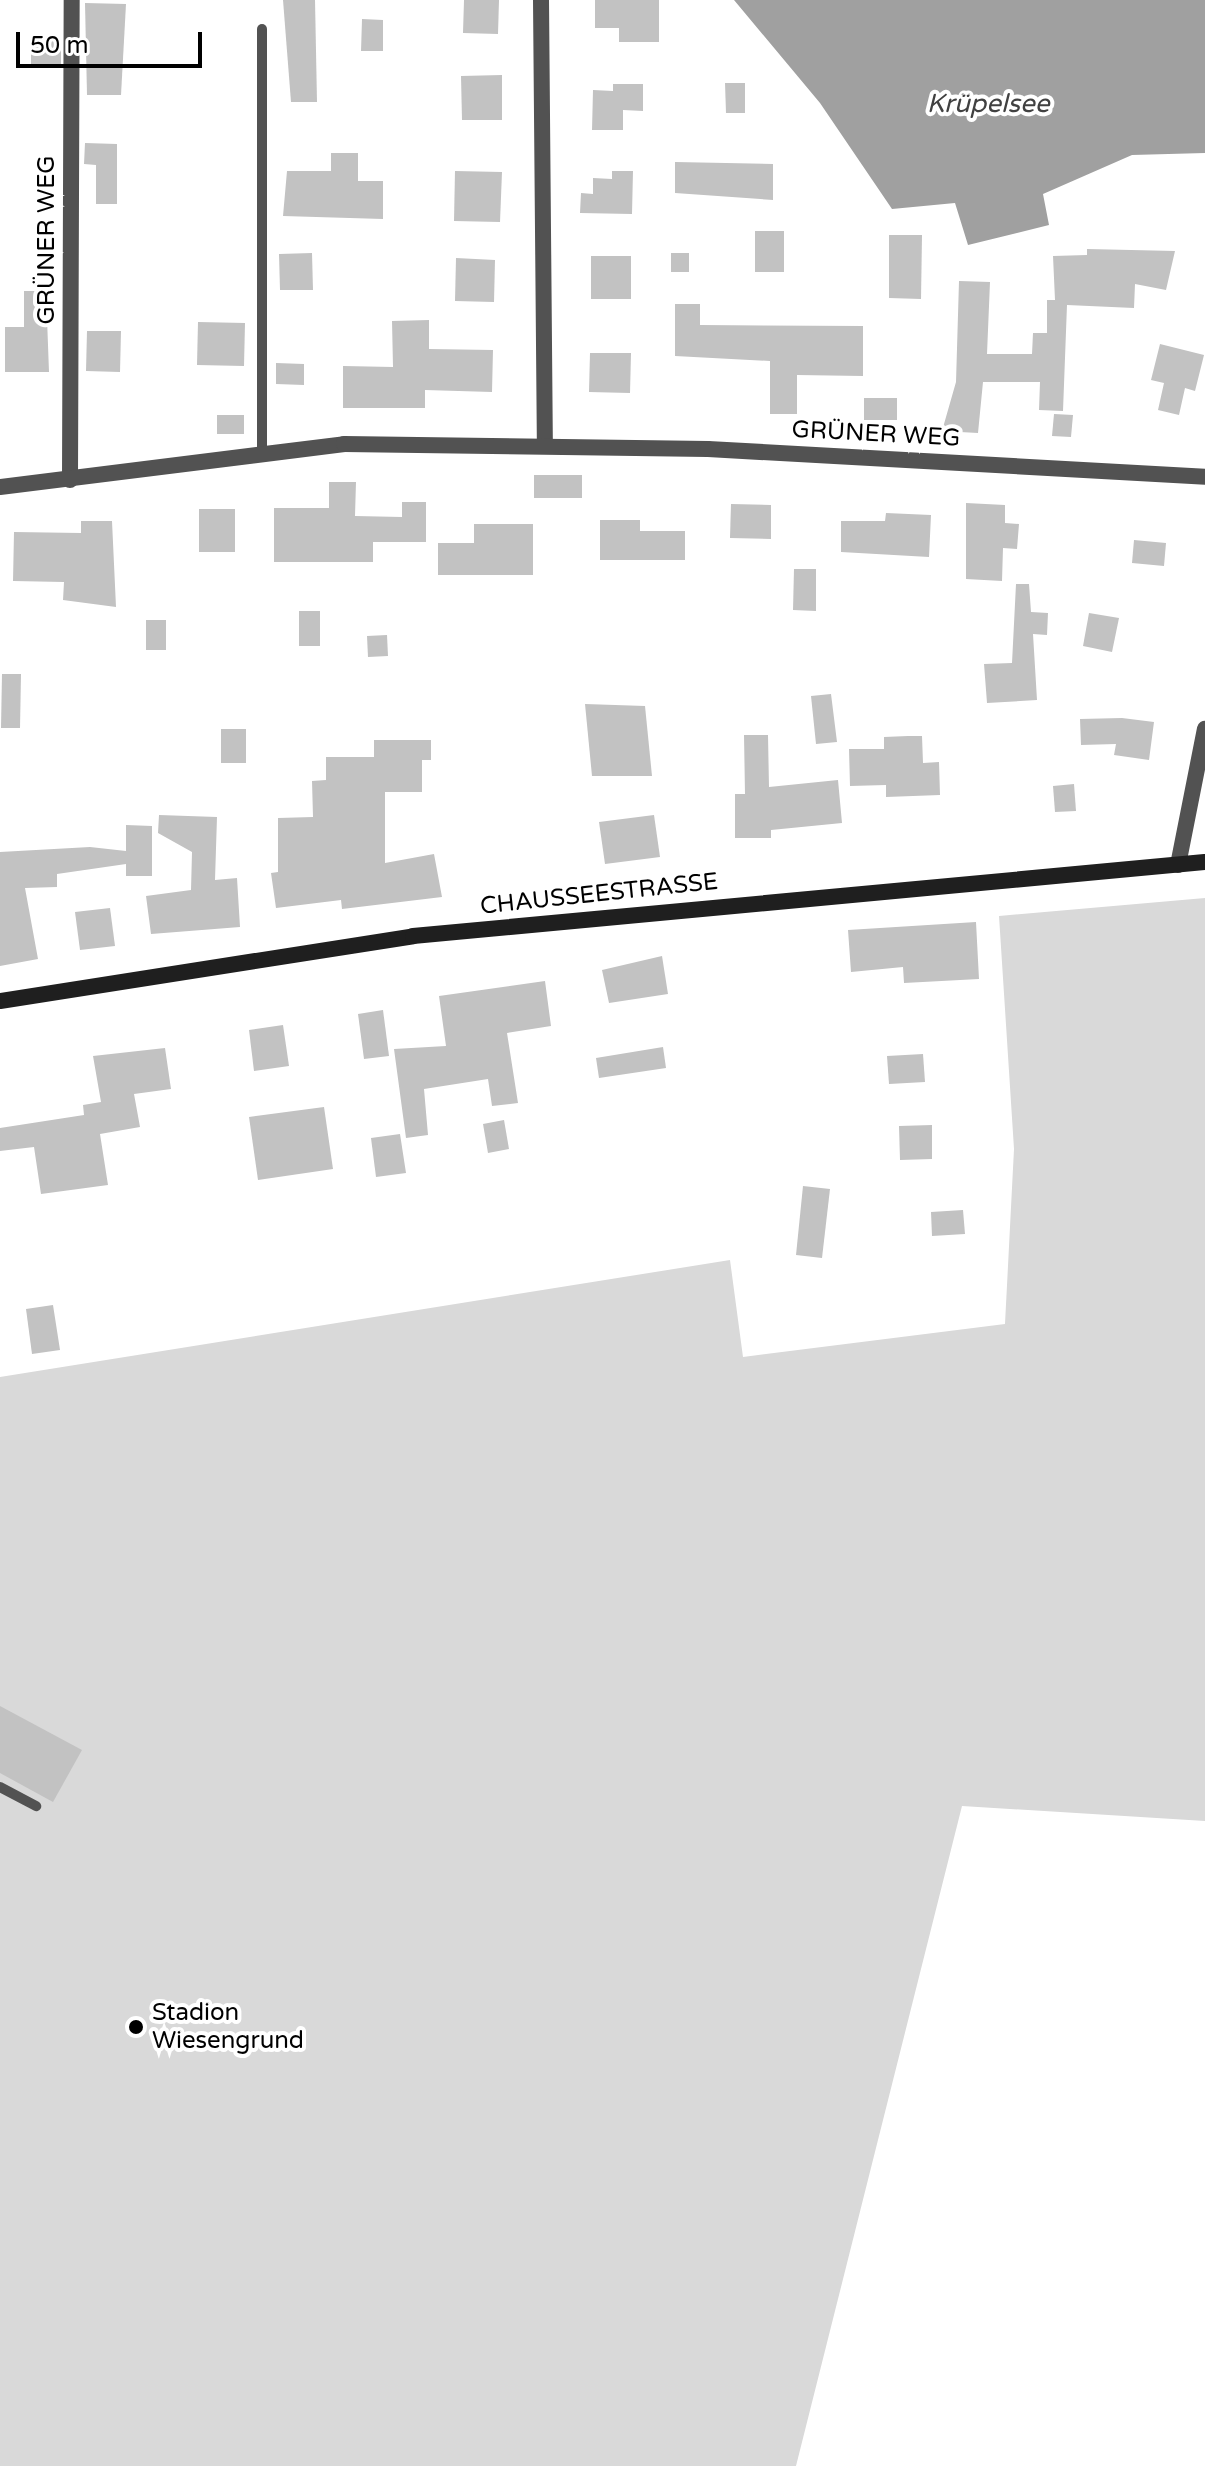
<!DOCTYPE html>
<html>
<head>
<meta charset="utf-8">
<style>
	body { margin:0 }
	#map { position:relative; width:1205px; height:2466px; overflow:hidden; background:#fff; font-family:"Varela Round",sans-serif }
	div>[style] { position:absolute }
	.green>* { inset:0; background:#d9d9d9 }
	.water>* { inset:0; background:#a0a0a0 }
	.building>* { inset:0; background:#c2c2c2 }
	.service>* { height:10px; margin:-5px; padding:0 5px; transform-origin:5px; border-radius:5px; background:#525252 }
	.minor>* { height:16px; margin:-8px; padding:0 8px; transform-origin:8px; border-radius:8px; background:#525252 }
	.secondary>* { height:16px; margin:-8px; padding:0 8px; transform-origin:8px; border-radius:8px; background:#1f1f1f }
	.dots>* { width:22px; height:22px; translate:-50% -50%; box-sizing:border-box; border:4px solid #fff; border-radius:50% }
	span { translate:-50% -50%; white-space:nowrap; text-align:center; line-height:1.15; -webkit-text-stroke:8px #fff; paint-order:stroke }
	.street-label { font-size:24px; color:#000 }
	.poi-label { font-size:24px; color:#000 }
	.left { translate:0 -50%; text-align:left }
	.water-label { font-size:26px; color:#414141; font-style:italic }
	.scale { position:absolute; left:16px; top:32px; width:186px; height:36px; box-sizing:border-box; border:4px solid #000; border-top:0; padding-left:10px; font-size:24px; line-height:28px; white-space:nowrap; color:#000; -webkit-text-stroke:6px #fff; paint-order:stroke }
</style>
</head>
<body>
<div id="map">
	<div class="green">
		<i style="clip-path:polygon(1205px 898px,1205px 1821px,962px 1806px,796px 2466px,0 2466px,0 1377px,730px 1260px,743px 1357px,1005px 1324px,1014px 1149px,999px 916px)"></i>
	</div>
	<div class="water">
		<i style="clip-path:polygon(734px 0,1205px 0,1205px 153px,1132px 155px,1043px 194px,1049px 225px,968px 245px,955px 203px,892px 209px,820px 103px)"></i>
	</div>
	<div class="building">
		<i style="clip-path:polygon(283px 0,315px 0,317px 102px,291px 102px)"></i>
		<i style="clip-path:polygon(464px 0,499px 0,498px 34px,463px 33px)"></i>
		<i style="clip-path:polygon(595px 0,659px 0,659px 42px,619px 42px,619px 28px,595px 28px)"></i>
		<i style="clip-path:polygon(85px 3px,126px 4px,121px 95px,87px 95px)"></i>
		<i style="clip-path:polygon(362px 19px,383px 20px,383px 51px,361px 51px)"></i>
		<i style="clip-path:polygon(31px 41px,61px 41px,61px 64px,31px 64px)"></i>
		<i style="clip-path:polygon(502px 75px,502px 120px,462px 120px,461px 76px)"></i>
		<i style="clip-path:polygon(725px 83px,745px 83px,745px 113px,726px 113px)"></i>
		<i style="clip-path:polygon(613px 84px,643px 84px,643px 111px,623px 110px,623px 130px,592px 130px,593px 90px,613px 91px)"></i>
		<i style="clip-path:polygon(85px 143px,117px 144px,117px 204px,96px 204px,96px 165px,84px 164px)"></i>
		<i style="clip-path:polygon(331px 153px,358px 153px,358px 181px,383px 181px,383px 219px,283px 216px,287px 171px,331px 171px)"></i>
		<i style="clip-path:polygon(675px 162px,773px 164px,773px 200px,675px 193px)"></i>
		<i style="clip-path:polygon(455px 171px,502px 172px,500px 222px,454px 221px)"></i>
		<i style="clip-path:polygon(612px 171px,633px 171px,632px 214px,580px 213px,581px 193px,593px 194px,593px 178px,612px 179px)"></i>
		<i style="clip-path:polygon(755px 231px,784px 231px,784px 272px,755px 272px)"></i>
		<i style="clip-path:polygon(889px 235px,922px 235px,921px 299px,889px 298px)"></i>
		<i style="clip-path:polygon(1087px 249px,1175px 251px,1166px 290px,1135px 284px,1134px 308px,1067px 305px,1063px 411px,1039px 410px,1040px 382px,983px 382px,978px 433px,942px 431px,956px 382px,959px 281px,990px 282px,987px 354px,1032px 354px,1033px 333px,1047px 333px,1047px 300px,1055px 300px,1053px 256px,1087px 255px)"></i>
		<i style="clip-path:polygon(312px 253px,313px 290px,280px 290px,279px 254px)"></i>
		<i style="clip-path:polygon(671px 253px,689px 253px,689px 272px,671px 272px)"></i>
		<i style="clip-path:polygon(591px 256px,631px 256px,631px 299px,591px 299px)"></i>
		<i style="clip-path:polygon(456px 258px,495px 260px,494px 302px,455px 301px)"></i>
		<i style="clip-path:polygon(24px 291px,46px 291px,49px 372px,5px 372px,5px 327px,24px 327px)"></i>
		<i style="clip-path:polygon(675px 304px,700px 304px,700px 325px,863px 326px,863px 376px,797px 375px,797px 414px,770px 414px,770px 361px,675px 356px)"></i>
		<i style="clip-path:polygon(429px 320px,429px 349px,493px 350px,492px 392px,425px 390px,425px 408px,343px 408px,343px 366px,393px 367px,392px 321px)"></i>
		<i style="clip-path:polygon(198px 322px,245px 323px,244px 366px,197px 365px)"></i>
		<i style="clip-path:polygon(87px 331px,121px 331px,120px 372px,86px 371px)"></i>
		<i style="clip-path:polygon(1160px 344px,1204px 355px,1195px 391px,1185px 388px,1179px 415px,1158px 410px,1164px 383px,1151px 380px)"></i>
		<i style="clip-path:polygon(590px 353px,631px 353px,630px 393px,589px 392px)"></i>
		<i style="clip-path:polygon(276px 363px,304px 364px,304px 385px,276px 384px)"></i>
		<i style="clip-path:polygon(864px 398px,897px 398px,897px 420px,864px 420px)"></i>
		<i style="clip-path:polygon(1054px 414px,1073px 415px,1071px 437px,1052px 436px)"></i>
		<i style="clip-path:polygon(217px 415px,244px 415px,244px 434px,217px 434px)"></i>
		<i style="clip-path:polygon(534px 475px,582px 475px,582px 498px,534px 498px)"></i>
		<i style="clip-path:polygon(329px 482px,356px 482px,355px 516px,402px 517px,402px 502px,426px 502px,426px 542px,373px 542px,373px 562px,274px 562px,274px 508px,329px 508px)"></i>
		<i style="clip-path:polygon(966px 503px,1005px 505px,1005px 523px,1019px 524px,1017px 549px,1003px 548px,1002px 581px,966px 579px)"></i>
		<i style="clip-path:polygon(731px 504px,771px 505px,771px 539px,730px 538px)"></i>
		<i style="clip-path:polygon(199px 509px,235px 509px,235px 552px,199px 552px)"></i>
		<i style="clip-path:polygon(886px 513px,931px 515px,929px 557px,841px 552px,841px 521px,885px 521px)"></i>
		<i style="clip-path:polygon(600px 520px,640px 520px,640px 531px,685px 531px,685px 560px,600px 560px)"></i>
		<i style="clip-path:polygon(81px 521px,112px 521px,116px 607px,63px 600px,64px 582px,13px 581px,14px 532px,81px 533px)"></i>
		<i style="clip-path:polygon(474px 524px,533px 524px,533px 575px,438px 575px,438px 543px,474px 543px)"></i>
		<i style="clip-path:polygon(1134px 540px,1166px 543px,1164px 566px,1132px 563px)"></i>
		<i style="clip-path:polygon(794px 569px,816px 569px,816px 611px,793px 610px)"></i>
		<i style="clip-path:polygon(1016px 584px,1029px 584px,1031px 612px,1048px 613px,1047px 635px,1033px 634px,1037px 700px,987px 703px,984px 664px,1012px 663px)"></i>
		<i style="clip-path:polygon(299px 611px,320px 611px,320px 646px,299px 646px)"></i>
		<i style="clip-path:polygon(1089px 613px,1119px 618px,1112px 652px,1083px 646px)"></i>
		<i style="clip-path:polygon(146px 620px,166px 620px,166px 650px,146px 650px)"></i>
		<i style="clip-path:polygon(387px 635px,388px 656px,368px 657px,367px 636px)"></i>
		<i style="clip-path:polygon(2px 674px,21px 674px,20px 728px,1px 728px)"></i>
		<i style="clip-path:polygon(831px 694px,837px 742px,816px 744px,811px 696px)"></i>
		<i style="clip-path:polygon(585px 704px,645px 706px,652px 776px,592px 776px)"></i>
		<i style="clip-path:polygon(1122px 718px,1154px 722px,1149px 760px,1114px 755px,1116px 744px,1081px 745px,1080px 719px)"></i>
		<i style="clip-path:polygon(221px 729px,246px 729px,246px 763px,221px 763px)"></i>
		<i style="clip-path:polygon(744px 735px,768px 735px,769px 787px,838px 780px,842px 823px,771px 830px,771px 838px,735px 838px,735px 794px,745px 794px)"></i>
		<i style="clip-path:polygon(908px 736px,922px 736px,923px 763px,939px 762px,940px 795px,886px 797px,886px 785px,850px 786px,849px 749px,884px 749px,884px 737px)"></i>
		<i style="clip-path:polygon(374px 740px,431px 740px,431px 760px,422px 760px,422px 792px,385px 792px,385px 863px,434px 854px,442px 897px,342px 909px,341px 900px,276px 908px,271px 873px,278px 872px,278px 818px,313px 817px,312px 781px,326px 780px,326px 757px,374px 757px)"></i>
		<i style="clip-path:polygon(1074px 784px,1076px 811px,1055px 812px,1053px 786px)"></i>
		<i style="clip-path:polygon(159px 815px,217px 817px,215px 880px,237px 878px,240px 927px,151px 934px,146px 896px,191px 890px,192px 852px,158px 833px)"></i>
		<i style="clip-path:polygon(654px 815px,660px 857px,605px 864px,599px 822px)"></i>
		<i style="clip-path:polygon(126px 825px,152px 826px,152px 876px,126px 876px,126px 864px,57px 874px,57px 887px,25px 888px,38px 959px,0 966px,0 852px,90px 847px,126px 851px)"></i>
		<i style="clip-path:polygon(110px 908px,115px 946px,80px 950px,75px 912px)"></i>
		<i style="clip-path:polygon(976px 922px,979px 979px,904px 983px,903px 967px,851px 972px,848px 930px)"></i>
		<i style="clip-path:polygon(662px 956px,668px 994px,609px 1003px,602px 970px)"></i>
		<i style="clip-path:polygon(545px 981px,551px 1026px,507px 1033px,518px 1103px,492px 1106px,488px 1079px,424px 1089px,428px 1135px,406px 1138px,394px 1049px,446px 1046px,439px 996px)"></i>
		<i style="clip-path:polygon(383px 1010px,389px 1056px,364px 1059px,358px 1014px)"></i>
		<i style="clip-path:polygon(283px 1025px,289px 1066px,254px 1071px,249px 1030px)"></i>
		<i style="clip-path:polygon(663px 1047px,666px 1068px,599px 1078px,596px 1058px)"></i>
		<i style="clip-path:polygon(165px 1048px,171px 1089px,134px 1094px,140px 1127px,100px 1134px,108px 1185px,41px 1194px,34px 1147px,0 1151px,0 1128px,84px 1115px,83px 1105px,101px 1102px,93px 1056px)"></i>
		<i style="clip-path:polygon(923px 1054px,925px 1082px,889px 1084px,887px 1056px)"></i>
		<i style="clip-path:polygon(324px 1107px,333px 1169px,258px 1180px,249px 1117px)"></i>
		<i style="clip-path:polygon(504px 1120px,509px 1149px,488px 1153px,483px 1124px)"></i>
		<i style="clip-path:polygon(932px 1125px,932px 1159px,900px 1160px,899px 1126px)"></i>
		<i style="clip-path:polygon(400px 1134px,406px 1173px,376px 1177px,371px 1138px)"></i>
		<i style="clip-path:polygon(803px 1186px,830px 1189px,822px 1258px,796px 1255px)"></i>
		<i style="clip-path:polygon(963px 1210px,965px 1234px,932px 1236px,931px 1212px)"></i>
		<i style="clip-path:polygon(53px 1305px,60px 1350px,32px 1354px,26px 1309px)"></i>
		<i style="clip-path:polygon(0 1706px,82px 1750px,53px 1802px,0 1773px)"></i>
	</div>
	<div class="service">
		<i style="left:262px;top:29px;width:426px;rotate:90deg"></i>
		<i style="left:0;top:1787px;width:41px;rotate:27.8deg"></i>
	</div>
	<div class="minor">
		<i style="left:541px;top:0;width:443px;rotate:89.5deg"></i>
		<i style="left:70px;top:480px;width:480px;rotate:-89.8deg"></i>
		<i style="left:0;top:487px;width:347px;rotate:-7.1deg"></i>
		<i style="left:344px;top:444px;width:364px;rotate:0.8deg"></i>
		<i style="left:708px;top:449px;width:498px;rotate:3.2deg"></i>
		<i style="left:1178px;top:865px;width:139px;rotate:-78.8deg"></i>
	</div>
	<div class="secondary">
		<i style="left:0;top:1001px;width:418px;rotate:-8.9deg"></i>
		<i style="left:413px;top:936px;width:795px;rotate:-5.34deg"></i>
	</div>
	<div class="dots">
		<i style="left:136px;top:2027px;background:#000"></i>
	</div>
	<div class="street-label">
		<span style="left:47px;top:240px;rotate:-90deg">GRÜNER WEG</span>
		<span style="left:876px;top:434px;rotate:3deg">GRÜNER WEG</span>
		<span style="left:599px;top:894px;rotate:-6deg">CHAUSSEESTRASSE</span>
	</div>
	<div class="poi-label">
		<span class="left" style="left:152px;top:2027px">Stadion<br>Wiesengrund</span>
	</div>
	<div class="water-label">
		<span style="left:988px;top:104px">Krüpelsee</span>
	</div>
	<div class="scale">50 m</div>
</div>
</body>
</html>
